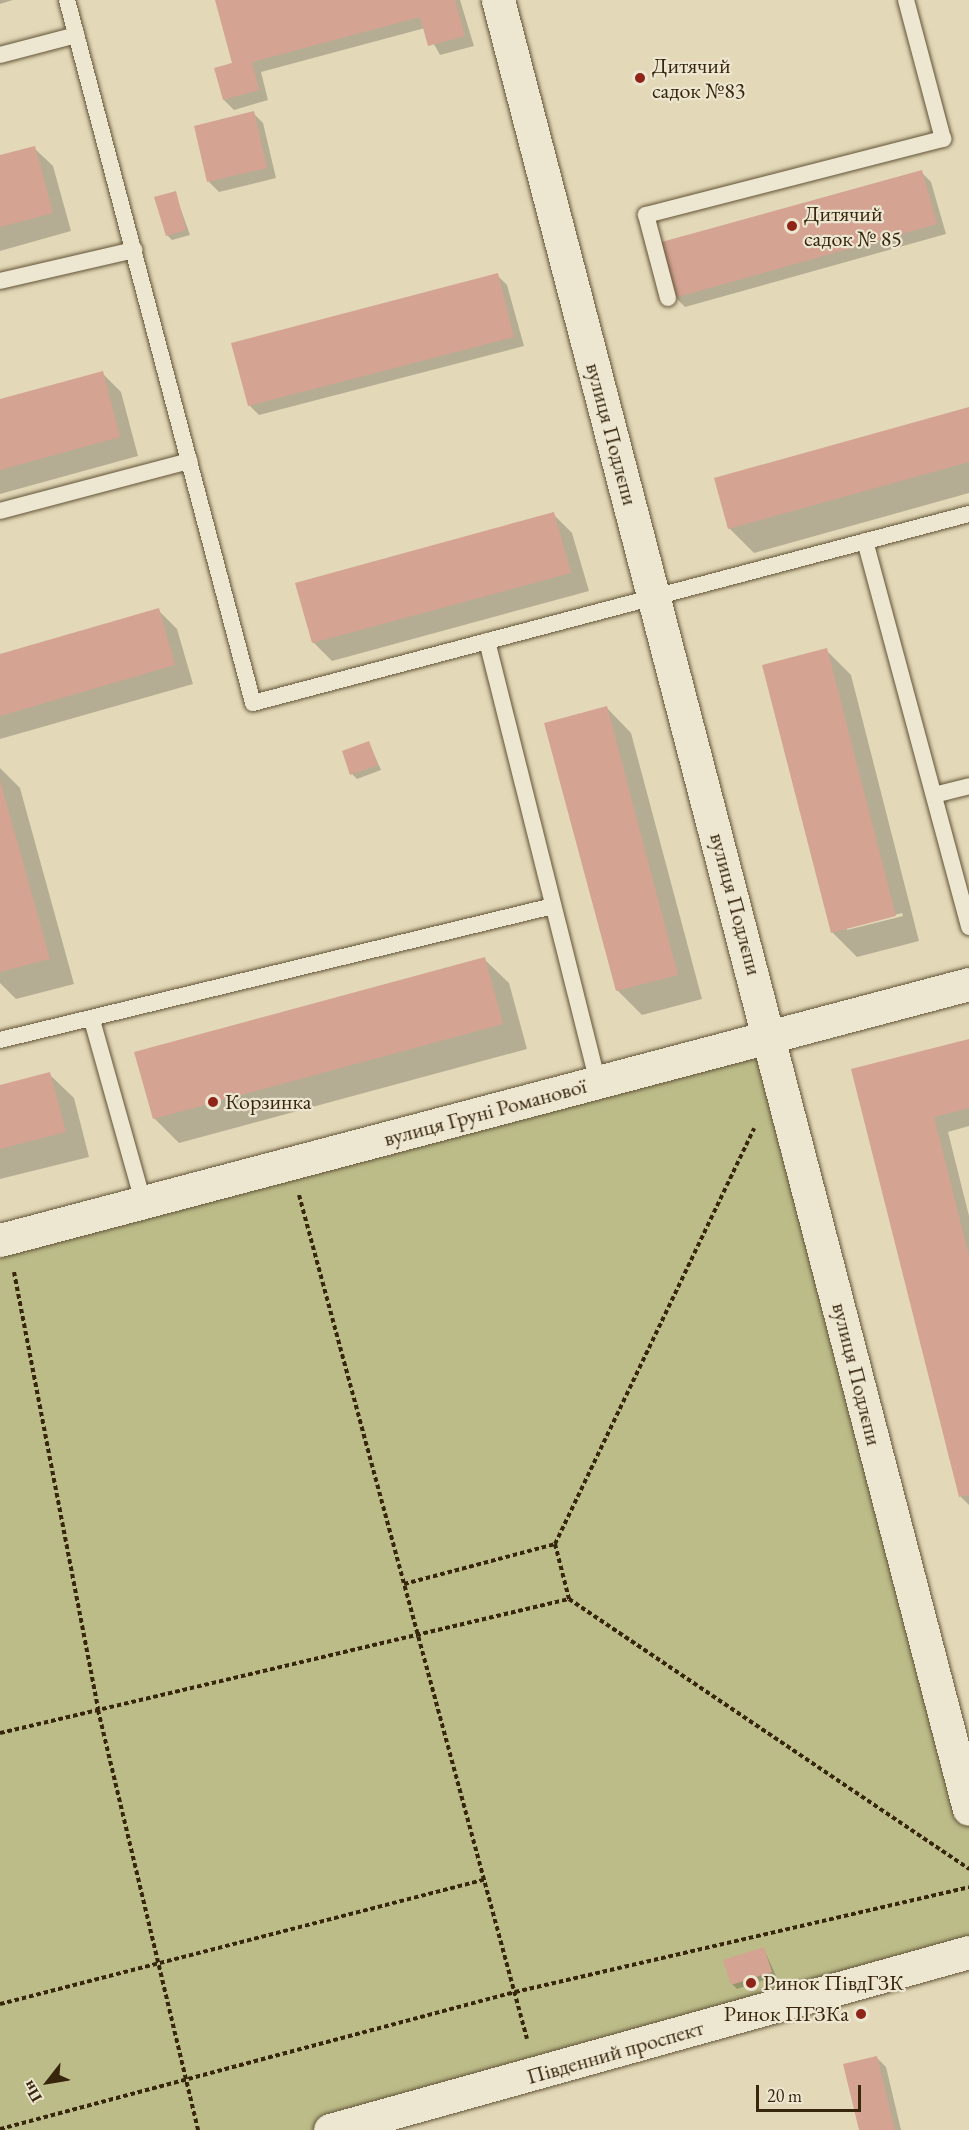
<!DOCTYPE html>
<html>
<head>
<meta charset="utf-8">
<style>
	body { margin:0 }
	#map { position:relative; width:969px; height:2130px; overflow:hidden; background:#e3d9b8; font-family:"EB Garamond",serif }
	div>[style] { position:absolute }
	.green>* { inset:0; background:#bcbc89 }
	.shadow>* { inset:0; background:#0003 }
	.building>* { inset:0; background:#d4a392 }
	.path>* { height:4px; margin-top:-2px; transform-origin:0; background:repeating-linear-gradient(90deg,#37260c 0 4.5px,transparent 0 7.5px) }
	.roads { filter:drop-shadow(0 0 2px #625337) drop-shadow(0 0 2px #625337) }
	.lane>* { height:16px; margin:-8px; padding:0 8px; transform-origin:8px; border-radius:8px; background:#ede6d1 }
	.street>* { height:33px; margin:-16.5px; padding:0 16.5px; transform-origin:16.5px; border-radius:16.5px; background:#ede6d1 }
	.secondary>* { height:33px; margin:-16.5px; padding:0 16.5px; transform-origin:16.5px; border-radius:16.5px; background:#ede6d1 }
	.dots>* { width:16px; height:16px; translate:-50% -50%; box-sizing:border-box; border:3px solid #ede6d1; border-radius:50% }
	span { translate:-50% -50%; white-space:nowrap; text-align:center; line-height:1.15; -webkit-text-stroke:4.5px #ede6d1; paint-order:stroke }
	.poi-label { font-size:22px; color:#37260c }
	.left { translate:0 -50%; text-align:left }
	.right { translate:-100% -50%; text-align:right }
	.street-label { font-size:22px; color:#37260c }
	.north { position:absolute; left:18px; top:2052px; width:60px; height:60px; -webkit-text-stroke:4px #ede6d1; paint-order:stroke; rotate:239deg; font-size:16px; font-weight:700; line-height:24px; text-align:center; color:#37260c }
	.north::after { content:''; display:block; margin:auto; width:21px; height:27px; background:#37260c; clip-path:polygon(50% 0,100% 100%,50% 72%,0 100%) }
	.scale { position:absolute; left:756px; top:2085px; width:105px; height:27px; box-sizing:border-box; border:3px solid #37260c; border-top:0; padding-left:8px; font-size:18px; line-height:21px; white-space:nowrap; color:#37260c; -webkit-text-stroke:4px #ede6d1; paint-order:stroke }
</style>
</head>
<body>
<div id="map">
	<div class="green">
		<i style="clip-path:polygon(770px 1036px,969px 1809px,969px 1952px,326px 2130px,0 2130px,0 1240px)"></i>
	</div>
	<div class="shadow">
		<i style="clip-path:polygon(0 0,13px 0,0 4px)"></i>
		<i style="clip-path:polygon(216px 0,460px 0,474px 46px,440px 55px,425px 28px,261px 72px,268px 100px,234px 110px,224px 100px,234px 65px)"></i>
		<i style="clip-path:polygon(253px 113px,263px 123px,276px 178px,219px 192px,209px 182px)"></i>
		<i style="clip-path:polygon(34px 148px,53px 166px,71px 231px,0 251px,0 157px)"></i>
		<i style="clip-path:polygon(921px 172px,931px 182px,946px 234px,685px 307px,675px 297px)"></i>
		<i style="clip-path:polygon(175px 193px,190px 235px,172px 240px,167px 235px)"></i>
		<i style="clip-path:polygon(497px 275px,507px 285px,524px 346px,259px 415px,249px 405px)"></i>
		<i style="clip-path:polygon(102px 373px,121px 392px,138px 456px,0 494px,0 401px)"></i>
		<i style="clip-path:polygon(969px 408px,969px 493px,754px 553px,729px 528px)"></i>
		<i style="clip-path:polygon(553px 514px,572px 533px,589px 591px,332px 661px,313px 642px)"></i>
		<i style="clip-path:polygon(158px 610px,177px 629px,193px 684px,0 739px,0 655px)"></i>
		<i style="clip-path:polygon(evenodd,826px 650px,851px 675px,919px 941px,857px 957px,832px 932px,826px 650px,902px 913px,903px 916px,847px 930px,847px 927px,902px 913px)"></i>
		<i style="clip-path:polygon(607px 708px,631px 733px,702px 999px,642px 1015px,617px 990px)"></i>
		<i style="clip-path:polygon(369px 743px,381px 770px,357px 779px,352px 774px)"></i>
		<i style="clip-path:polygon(0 768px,20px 788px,74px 984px,16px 999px,0 983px)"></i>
		<i style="clip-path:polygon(484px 959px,509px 983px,527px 1049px,179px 1143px,154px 1118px)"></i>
		<i style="clip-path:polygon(969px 1041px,969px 1126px,948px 1132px,969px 1216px,969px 1505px,961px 1497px,853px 1070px)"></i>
		<i style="clip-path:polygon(49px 1074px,74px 1098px,89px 1157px,0 1179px,0 1086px)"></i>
		<i style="clip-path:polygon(764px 1949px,776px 1976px,737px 1989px,732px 1984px)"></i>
		<i style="clip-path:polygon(876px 2057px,886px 2067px,901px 2130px,860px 2130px)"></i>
	</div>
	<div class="building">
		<i style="clip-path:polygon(215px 0,455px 0,465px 36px,428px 46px,420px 17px,252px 62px,259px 90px,223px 100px,214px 68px,232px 63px)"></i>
		<i style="clip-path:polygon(254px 111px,267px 168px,207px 182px,194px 126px)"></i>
		<i style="clip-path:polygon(35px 146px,53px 213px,0 227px,0 155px)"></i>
		<i style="clip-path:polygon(922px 170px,937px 224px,674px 298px,658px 243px)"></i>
		<i style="clip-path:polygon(176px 191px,186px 230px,166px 236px,154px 197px)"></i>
		<i style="clip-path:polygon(498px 273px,514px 337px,248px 406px,231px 343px)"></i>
		<i style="clip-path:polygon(103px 371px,120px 437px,0 470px,0 399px)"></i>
		<i style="clip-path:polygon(969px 407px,969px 462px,728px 529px,714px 478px)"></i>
		<i style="clip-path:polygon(554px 512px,571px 573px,312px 643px,295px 583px)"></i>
		<i style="clip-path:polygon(159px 608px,175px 665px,0 716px,0 654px)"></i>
		<i style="clip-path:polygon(827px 648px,896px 916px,831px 933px,762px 665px)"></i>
		<i style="clip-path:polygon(607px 706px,678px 975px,616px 991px,544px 723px)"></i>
		<i style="clip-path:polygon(369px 741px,378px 765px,350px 775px,342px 751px)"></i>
		<i style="clip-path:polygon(0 780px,50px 959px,0 972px)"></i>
		<i style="clip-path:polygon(485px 957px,503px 1024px,153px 1119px,134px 1052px)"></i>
		<i style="clip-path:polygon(969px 1039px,969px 1108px,934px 1117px,969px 1256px,969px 1495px,959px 1497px,851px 1069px)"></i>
		<i style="clip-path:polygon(50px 1072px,66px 1132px,0 1149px,0 1085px)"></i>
		<i style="clip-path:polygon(764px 1947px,772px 1972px,731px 1985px,723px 1960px)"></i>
		<i style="clip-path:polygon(877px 2056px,895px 2130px,859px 2130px,843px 2064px)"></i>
	</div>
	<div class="path">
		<i style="left:299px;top:1195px;width:874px;rotate:74.88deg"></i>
		<i style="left:14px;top:1272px;width:446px;rotate:79.1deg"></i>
		<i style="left:98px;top:1710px;width:432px;rotate:76.6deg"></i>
		<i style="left:555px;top:1544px;width:57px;rotate:75.7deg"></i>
		<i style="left:404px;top:1584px;width:156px;rotate:-14.8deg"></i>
		<i style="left:555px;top:1544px;width:461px;rotate:-64.4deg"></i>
		<i style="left:0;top:1733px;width:585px;rotate:-13.25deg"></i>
		<i style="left:569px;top:1599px;width:483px;rotate:34deg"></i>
		<i style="left:0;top:2004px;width:500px;rotate:-14.4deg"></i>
		<i style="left:0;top:2129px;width:533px;rotate:-14.9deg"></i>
		<i style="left:515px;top:1992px;width:466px;rotate:-13deg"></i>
	</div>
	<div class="roads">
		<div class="lane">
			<i style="left:67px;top:0;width:727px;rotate:75.18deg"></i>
			<i style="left:253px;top:703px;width:741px;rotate:-14.79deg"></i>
			<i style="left:0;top:55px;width:79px;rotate:-14.7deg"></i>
			<i style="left:0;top:281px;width:138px;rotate:-13deg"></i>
			<i style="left:668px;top:298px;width:86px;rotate:-104.8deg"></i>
			<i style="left:646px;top:215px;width:307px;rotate:-14.4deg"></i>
			<i style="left:943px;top:139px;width:144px;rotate:-104.9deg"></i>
			<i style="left:0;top:511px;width:196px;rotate:-14.8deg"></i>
			<i style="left:865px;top:541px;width:400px;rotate:74.9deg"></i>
			<i style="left:487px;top:641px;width:455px;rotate:75.9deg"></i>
			<i style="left:934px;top:795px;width:36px;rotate:-14deg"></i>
			<i style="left:92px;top:1020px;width:189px;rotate:74.3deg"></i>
			<i style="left:0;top:1040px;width:569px;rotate:-13.62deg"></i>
		</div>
		<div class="street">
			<i style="left:498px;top:0;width:1869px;rotate:75.41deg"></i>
			<i style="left:0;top:1240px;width:1002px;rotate:-14.8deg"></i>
		</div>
		<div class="secondary">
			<i style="left:330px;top:2130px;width:663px;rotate:-15.57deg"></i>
		</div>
	</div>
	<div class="dots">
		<i style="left:640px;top:78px;background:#8f2418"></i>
		<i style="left:792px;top:226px;background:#8f2418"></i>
		<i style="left:213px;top:1102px;background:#8f2418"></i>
		<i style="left:751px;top:1983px;background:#8f2418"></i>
		<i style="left:861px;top:2014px;background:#8f2418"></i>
	</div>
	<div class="poi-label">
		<span class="left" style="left:652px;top:78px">Дитячий<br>садок №83</span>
		<span class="left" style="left:804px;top:226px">Дитячий<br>садок № 85</span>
		<span class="left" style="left:225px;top:1102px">Корзинка</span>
		<span class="left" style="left:763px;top:1983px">Ринок ПівдГЗК</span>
		<span class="right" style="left:849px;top:2014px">Ринок ПГЗКа</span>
	</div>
	<div class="street-label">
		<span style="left:612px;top:434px;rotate:75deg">вулиця Подлєпи</span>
		<span style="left:736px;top:904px;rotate:75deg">вулиця Подлєпи</span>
		<span style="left:485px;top:1112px;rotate:-15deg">вулиця Груні Романової</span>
		<span style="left:857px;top:1374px;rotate:76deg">вулиця Подлєпи</span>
		<span style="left:615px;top:2052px;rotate:-16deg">Південний проспект</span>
	</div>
	<div class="north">Пн</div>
	<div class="scale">20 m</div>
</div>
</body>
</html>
